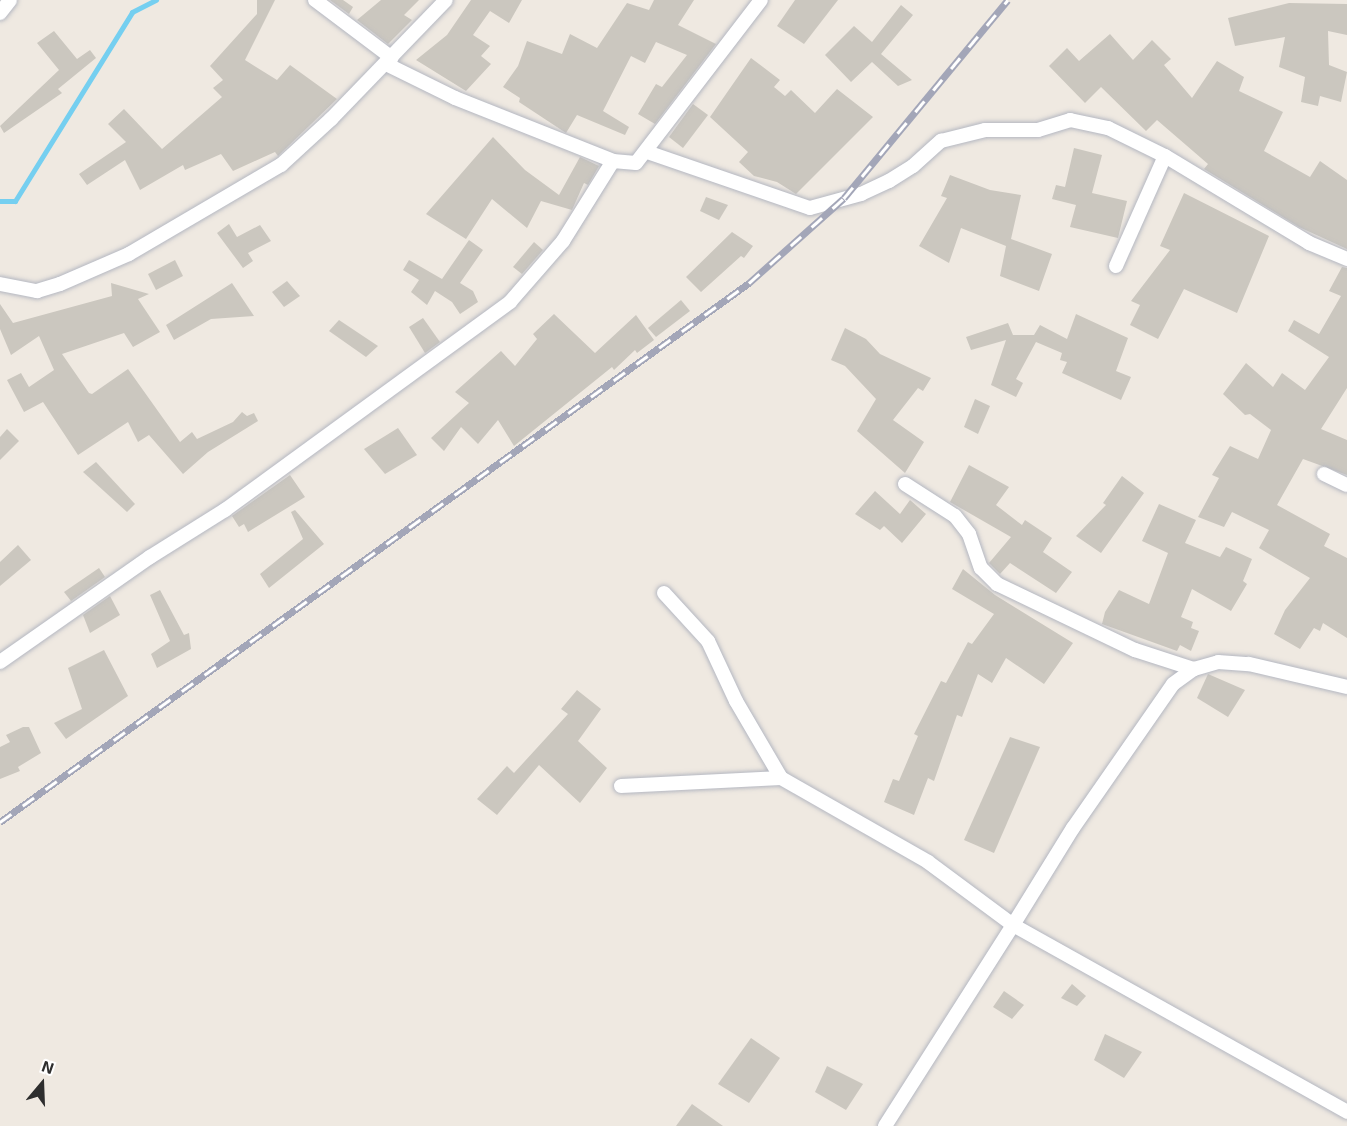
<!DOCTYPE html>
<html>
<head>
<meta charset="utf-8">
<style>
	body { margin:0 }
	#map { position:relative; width:1347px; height:1126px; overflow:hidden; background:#efe9e1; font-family:"Exo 2",sans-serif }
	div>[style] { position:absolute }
	.stream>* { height:5px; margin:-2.5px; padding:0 2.5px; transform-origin:2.5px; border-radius:2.5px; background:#75cff0 }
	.building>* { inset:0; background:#cbc7bf }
	.roads { filter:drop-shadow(0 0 2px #b4b7c1) drop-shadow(0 0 2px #b4b7c1) }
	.minor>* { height:14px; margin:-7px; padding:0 7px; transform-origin:7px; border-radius:7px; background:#fff }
	.rail>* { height:7px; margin-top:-3.5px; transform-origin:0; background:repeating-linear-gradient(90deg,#fff 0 14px,#a3a6b8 0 28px); box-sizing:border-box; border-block:2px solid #a3a6b8 }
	span { translate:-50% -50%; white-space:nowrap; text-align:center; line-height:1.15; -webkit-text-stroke:6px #fff; paint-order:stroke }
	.north { position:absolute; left:12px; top:1054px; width:60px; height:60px; -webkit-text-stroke:4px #fff; paint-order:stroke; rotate:19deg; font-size:16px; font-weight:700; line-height:24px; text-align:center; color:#2e2e2e }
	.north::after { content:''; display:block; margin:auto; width:21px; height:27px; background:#2e2e2e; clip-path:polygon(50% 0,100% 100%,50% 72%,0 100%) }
</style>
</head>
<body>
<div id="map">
	<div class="stream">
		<i style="left:0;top:201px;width:15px"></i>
		<i style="left:15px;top:201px;width:222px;rotate:-58.2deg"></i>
		<i style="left:132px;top:12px;width:27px;rotate:-27deg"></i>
	</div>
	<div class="building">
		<i style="clip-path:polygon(257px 0,275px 0,245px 60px,277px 80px,290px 65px,337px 99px,278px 156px,275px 152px,233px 171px,221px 154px,185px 170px,183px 165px,140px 190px,125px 160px,87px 185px,79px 174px,126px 142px,108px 124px,124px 109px,162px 149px,222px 97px,213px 88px,223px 80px,210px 66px,257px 14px)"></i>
		<i style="clip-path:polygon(330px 0,343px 0,353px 7px,349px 14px)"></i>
		<i style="clip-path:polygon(381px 0,419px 0,404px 15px,412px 20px,388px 44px,357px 20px)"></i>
		<i style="clip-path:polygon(471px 0,522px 0,509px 23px,490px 11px,473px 35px,490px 46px,481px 56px,491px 64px,466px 91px,416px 60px,447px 35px)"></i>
		<i style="clip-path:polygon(654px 0,694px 0,678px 25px,716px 44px,655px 124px,638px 114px,656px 84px,662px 87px,687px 55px,656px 42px,645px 63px,631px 56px,603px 111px,629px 127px,625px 135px,577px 115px,566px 133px,519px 102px,520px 98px,503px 87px,518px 66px,527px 41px,562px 54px,570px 34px,597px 48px,627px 3px,649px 10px)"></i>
		<i style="clip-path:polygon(795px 0,838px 0,804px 44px,777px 26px)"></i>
		<i style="clip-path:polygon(1289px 3px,1347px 4px,1347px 35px,1328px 31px,1329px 65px,1347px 72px,1341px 102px,1320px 96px,1318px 106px,1301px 102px,1305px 77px,1279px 67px,1285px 37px,1235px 46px,1228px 18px)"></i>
		<i style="clip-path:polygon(901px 5px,913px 15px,881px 54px,912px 80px,898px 86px,872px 62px,851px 82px,825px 55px,854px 26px,872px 42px)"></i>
		<i style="clip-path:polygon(54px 31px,77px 59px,90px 50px,96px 58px,58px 89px,62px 93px,4px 133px,0 126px,59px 70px,37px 43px)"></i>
		<i style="clip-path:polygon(1110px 34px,1133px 60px,1152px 40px,1171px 59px,1164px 65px,1192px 98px,1217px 61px,1244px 77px,1239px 91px,1283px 112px,1264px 151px,1310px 177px,1320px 161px,1347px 180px,1347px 249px,1299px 227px,1204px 169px,1208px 164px,1157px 120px,1146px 131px,1101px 87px,1085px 103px,1049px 66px,1067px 48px,1079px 61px)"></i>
		<i style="clip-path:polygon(751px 58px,780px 80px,774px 87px,785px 96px,791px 90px,815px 113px,837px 89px,873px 117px,796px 194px,777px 182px,754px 176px,739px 162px,748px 152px,710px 117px)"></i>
		<i style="clip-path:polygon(693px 104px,708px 115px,683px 148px,669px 137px)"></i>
		<i style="clip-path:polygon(493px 137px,525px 170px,559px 195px,580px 157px,599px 166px,588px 185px,584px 183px,572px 210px,541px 201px,527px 228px,492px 199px,466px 239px,426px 214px)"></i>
		<i style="clip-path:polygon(1074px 148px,1102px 155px,1092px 193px,1127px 201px,1118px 238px,1070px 227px,1076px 205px,1052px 199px,1056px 185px,1065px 187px)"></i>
		<i style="clip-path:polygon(950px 175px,990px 190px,1021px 195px,1011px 239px,1052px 254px,1039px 291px,1000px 276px,1006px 246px,961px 228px,949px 263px,919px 246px,947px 198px,941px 196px)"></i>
		<i style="clip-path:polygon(1184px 193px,1269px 236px,1237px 313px,1184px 289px,1158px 339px,1130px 325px,1140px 305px,1131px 301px,1170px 250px,1160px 246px)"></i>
		<i style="clip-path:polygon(706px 197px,728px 205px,719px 220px,700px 211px)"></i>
		<i style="clip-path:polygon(229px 224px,237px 237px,260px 225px,271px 241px,248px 253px,253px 261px,243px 268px,217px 233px)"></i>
		<i style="clip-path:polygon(732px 232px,753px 246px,744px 258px,741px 256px,701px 292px,686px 277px)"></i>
		<i style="clip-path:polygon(469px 240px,483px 250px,460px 283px,473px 291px,478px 302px,460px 314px,452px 302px,435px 291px,427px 305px,411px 292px,419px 280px,403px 270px,409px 260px,442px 279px)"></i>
		<i style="clip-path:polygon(534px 242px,543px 250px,522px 274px,513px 267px)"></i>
		<i style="clip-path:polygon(175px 260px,183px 276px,156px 290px,148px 274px)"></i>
		<i style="clip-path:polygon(1342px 267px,1347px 268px,1347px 388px,1321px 429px,1347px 440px,1347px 475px,1303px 459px,1277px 505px,1330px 534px,1324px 546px,1347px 558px,1347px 638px,1323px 623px,1320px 631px,1314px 628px,1300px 649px,1274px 634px,1285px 610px,1310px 578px,1259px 548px,1269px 530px,1232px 512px,1224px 527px,1198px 517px,1219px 478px,1212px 475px,1230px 446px,1258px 459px,1271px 430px,1250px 414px,1245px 415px,1223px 394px,1246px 363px,1273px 387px,1282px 373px,1305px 390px,1329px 357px,1288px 331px,1294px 320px,1319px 334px,1341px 296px,1329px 291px)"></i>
		<i style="clip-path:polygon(287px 281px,300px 296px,284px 307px,272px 292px)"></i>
		<i style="clip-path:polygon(111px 283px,149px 294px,138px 299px,160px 332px,133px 347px,124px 333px,62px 354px,89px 393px,92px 394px,128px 369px,180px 442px,192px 432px,197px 439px,233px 422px,242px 412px,247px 416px,254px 413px,258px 421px,208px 452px,183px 474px,149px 435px,138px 442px,128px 422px,78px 455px,43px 402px,24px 412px,7px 380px,21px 373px,29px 387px,54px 370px,39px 336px,11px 355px,0 329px,0 304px,13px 323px,112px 296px)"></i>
		<i style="clip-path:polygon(232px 283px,254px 316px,211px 319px,174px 340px,166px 325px)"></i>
		<i style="clip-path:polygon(681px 300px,690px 311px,656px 337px,648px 328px)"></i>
		<i style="clip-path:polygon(554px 314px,595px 353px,636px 315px,654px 340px,637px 353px,635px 350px,614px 370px,612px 367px,514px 446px,498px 420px,478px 444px,461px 427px,444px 451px,431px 438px,469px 403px,455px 392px,501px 351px,515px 366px,537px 339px,533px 334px)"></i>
		<i style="clip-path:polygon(1076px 314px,1128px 338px,1116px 371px,1131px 377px,1121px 400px,1062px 373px,1067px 362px,1060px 360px,1062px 353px,1036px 342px,1016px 379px,1023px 383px,1016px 397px,991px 385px,1006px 340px,971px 350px,966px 337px,1008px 323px,1013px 335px,1034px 335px,1040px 325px,1067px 339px)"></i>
		<i style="clip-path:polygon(423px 318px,440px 342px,425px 353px,409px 327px)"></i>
		<i style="clip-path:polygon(339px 320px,378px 346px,366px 357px,329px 331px)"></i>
		<i style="clip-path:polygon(845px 328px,866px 339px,880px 354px,931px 378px,923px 391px,918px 388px,893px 420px,924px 442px,905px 473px,857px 431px,876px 399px,845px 366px,831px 360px)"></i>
		<i style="clip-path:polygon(975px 399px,990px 406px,978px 434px,964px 427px)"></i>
		<i style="clip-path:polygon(398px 428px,417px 455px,385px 474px,364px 449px)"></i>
		<i style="clip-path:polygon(7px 429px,19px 441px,0 460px,0 437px)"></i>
		<i style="clip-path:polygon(96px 462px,135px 504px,127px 512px,83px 472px)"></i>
		<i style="clip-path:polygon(969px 465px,1009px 487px,996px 505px,1022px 525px,1025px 520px,1052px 538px,1043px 552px,1072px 572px,1056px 593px,1010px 563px,1000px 574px,989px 563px,1011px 537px,950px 502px)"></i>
		<i style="clip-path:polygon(290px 475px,305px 497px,248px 532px,244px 524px,239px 527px,232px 516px)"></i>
		<i style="clip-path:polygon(1122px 476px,1144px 493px,1101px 553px,1076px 536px,1106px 505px,1103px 503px)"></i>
		<i style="clip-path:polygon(875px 491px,900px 514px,910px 500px,926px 514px,902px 543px,884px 526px,880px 530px,855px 514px)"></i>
		<i style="clip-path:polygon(1159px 504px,1196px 520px,1185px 543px,1220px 557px,1226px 547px,1252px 559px,1243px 581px,1247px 584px,1231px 611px,1192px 589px,1181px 617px,1193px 622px,1191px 628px,1199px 631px,1191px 651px,1180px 645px,1177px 651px,1102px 624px,1105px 612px,1119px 590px,1149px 604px,1168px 553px,1142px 541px)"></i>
		<i style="clip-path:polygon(295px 510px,324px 544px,269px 588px,260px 574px,303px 539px,291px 512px)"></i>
		<i style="clip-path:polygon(18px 545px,31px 560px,0 586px,0 562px)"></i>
		<i style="clip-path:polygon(99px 568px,105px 577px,71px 601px,64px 592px)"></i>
		<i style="clip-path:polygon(963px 569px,995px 595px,1073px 643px,1044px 684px,1006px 658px,992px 683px,978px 674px,962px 717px,957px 715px,934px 781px,928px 778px,914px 815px,884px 802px,893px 779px,899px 781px,918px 736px,914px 734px,941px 681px,946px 683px,968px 642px,972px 644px,994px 614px,952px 589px)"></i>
		<i style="clip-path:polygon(160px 590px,184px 635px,189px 633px,191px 649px,157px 668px,151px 654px,170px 641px,150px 595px)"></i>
		<i style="clip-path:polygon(110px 596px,120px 615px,90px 633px,83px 615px)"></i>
		<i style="clip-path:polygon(104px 650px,128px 696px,66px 739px,54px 723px,82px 709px,68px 668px)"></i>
		<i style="clip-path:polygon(1208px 674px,1245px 690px,1228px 717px,1197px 698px)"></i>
		<i style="clip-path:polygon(577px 690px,601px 709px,578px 741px,607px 768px,580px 803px,539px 765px,497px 815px,477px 799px,507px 766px,514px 773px,568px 714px,561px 709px)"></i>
		<i style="clip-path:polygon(23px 727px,29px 727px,41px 753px,18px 767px,20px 771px,0 779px,0 747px,10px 742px,6px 735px)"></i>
		<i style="clip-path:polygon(1010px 737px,1040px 747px,994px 853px,964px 840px)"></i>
		<i style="clip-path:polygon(1072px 984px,1086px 996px,1077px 1006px,1061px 998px)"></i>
		<i style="clip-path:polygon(1004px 991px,1024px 1005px,1012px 1019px,993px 1007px)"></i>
		<i style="clip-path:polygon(1105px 1034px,1142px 1052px,1124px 1078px,1094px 1060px)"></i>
		<i style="clip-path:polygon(751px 1038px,780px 1058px,749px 1103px,718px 1084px)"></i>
		<i style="clip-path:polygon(827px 1066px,863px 1084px,846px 1110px,815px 1092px)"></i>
		<i style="clip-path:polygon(692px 1104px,723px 1126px,676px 1126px)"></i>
	</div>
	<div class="roads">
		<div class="minor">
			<i style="left:315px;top:0;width:96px;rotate:37deg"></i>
			<i style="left:0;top:13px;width:16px;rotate:-52deg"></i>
			<i style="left:386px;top:64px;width:77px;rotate:26.2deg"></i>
			<i style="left:455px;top:98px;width:170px;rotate:21.7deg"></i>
			<i style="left:613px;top:161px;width:23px;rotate:5deg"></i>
			<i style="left:636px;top:163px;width:205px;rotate:-52.5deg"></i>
			<i style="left:647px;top:152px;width:172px;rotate:19deg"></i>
			<i style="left:810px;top:208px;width:53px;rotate:-15.4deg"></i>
			<i style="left:861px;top:194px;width:31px;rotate:-25deg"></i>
			<i style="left:889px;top:181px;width:28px;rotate:-32deg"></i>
			<i style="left:913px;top:166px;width:38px;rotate:-42deg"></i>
			<i style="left:941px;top:141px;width:45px;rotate:-14deg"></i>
			<i style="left:985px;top:130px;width:53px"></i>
			<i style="left:1038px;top:130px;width:34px;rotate:-17deg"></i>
			<i style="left:1070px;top:120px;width:39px;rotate:12deg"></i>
			<i style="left:1108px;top:128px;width:64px;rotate:26.2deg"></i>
			<i style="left:1116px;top:266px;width:120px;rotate:-66deg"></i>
			<i style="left:1165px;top:156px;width:168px;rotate:31.1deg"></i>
			<i style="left:1309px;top:243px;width:41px;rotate:22.8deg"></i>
			<i style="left:0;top:284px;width:38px;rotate:11deg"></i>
			<i style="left:37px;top:291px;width:24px;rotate:-17deg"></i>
			<i style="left:60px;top:284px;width:75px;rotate:-23.5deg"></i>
			<i style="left:129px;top:254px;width:176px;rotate:-30.4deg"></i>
			<i style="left:281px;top:165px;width:68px;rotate:-42.6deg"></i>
			<i style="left:331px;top:119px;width:165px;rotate:-46deg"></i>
			<i style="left:1324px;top:474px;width:25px;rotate:26deg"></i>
			<i style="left:905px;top:484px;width:59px;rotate:32.6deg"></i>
			<i style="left:955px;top:516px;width:23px;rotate:52deg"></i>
			<i style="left:969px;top:534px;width:36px;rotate:71deg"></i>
			<i style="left:981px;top:568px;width:23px;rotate:45deg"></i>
			<i style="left:997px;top:584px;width:153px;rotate:25.6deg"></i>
			<i style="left:1135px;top:650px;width:62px;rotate:17.9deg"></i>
			<i style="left:664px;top:593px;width:65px;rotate:47.5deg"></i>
			<i style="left:708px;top:641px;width:66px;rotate:65deg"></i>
			<i style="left:736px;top:701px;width:89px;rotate:59.7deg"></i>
			<i style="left:0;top:662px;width:183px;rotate:-35deg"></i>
			<i style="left:150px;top:557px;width:89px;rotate:-32.1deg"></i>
			<i style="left:225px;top:510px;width:353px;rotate:-36.1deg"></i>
			<i style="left:510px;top:302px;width:81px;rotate:-49deg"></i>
			<i style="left:563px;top:241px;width:94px;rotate:-58deg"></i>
			<i style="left:621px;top:786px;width:160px;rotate:-2.9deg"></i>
			<i style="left:781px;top:778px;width:169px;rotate:29.7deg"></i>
			<i style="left:928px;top:862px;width:106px;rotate:36.5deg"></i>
			<i style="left:1013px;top:925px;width:114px;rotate:-58.3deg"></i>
			<i style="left:1073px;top:828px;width:175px;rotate:-55.2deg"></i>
			<i style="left:1173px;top:684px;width:26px;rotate:-36deg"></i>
			<i style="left:1194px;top:669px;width:25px;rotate:-16deg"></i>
			<i style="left:1218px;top:662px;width:31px;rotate:4deg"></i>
			<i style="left:1249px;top:664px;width:101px;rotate:13.2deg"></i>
			<i style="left:885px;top:1126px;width:238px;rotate:-57.5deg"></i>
			<i style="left:1013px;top:925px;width:383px;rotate:29.2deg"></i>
		</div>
	</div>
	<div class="rail">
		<i style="left:0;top:822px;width:923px;rotate:-35.74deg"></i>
		<i style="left:749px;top:283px;width:127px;rotate:-41.8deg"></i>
		<i style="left:844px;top:198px;width:257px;rotate:-50.4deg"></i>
	</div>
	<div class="north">N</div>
</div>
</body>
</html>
